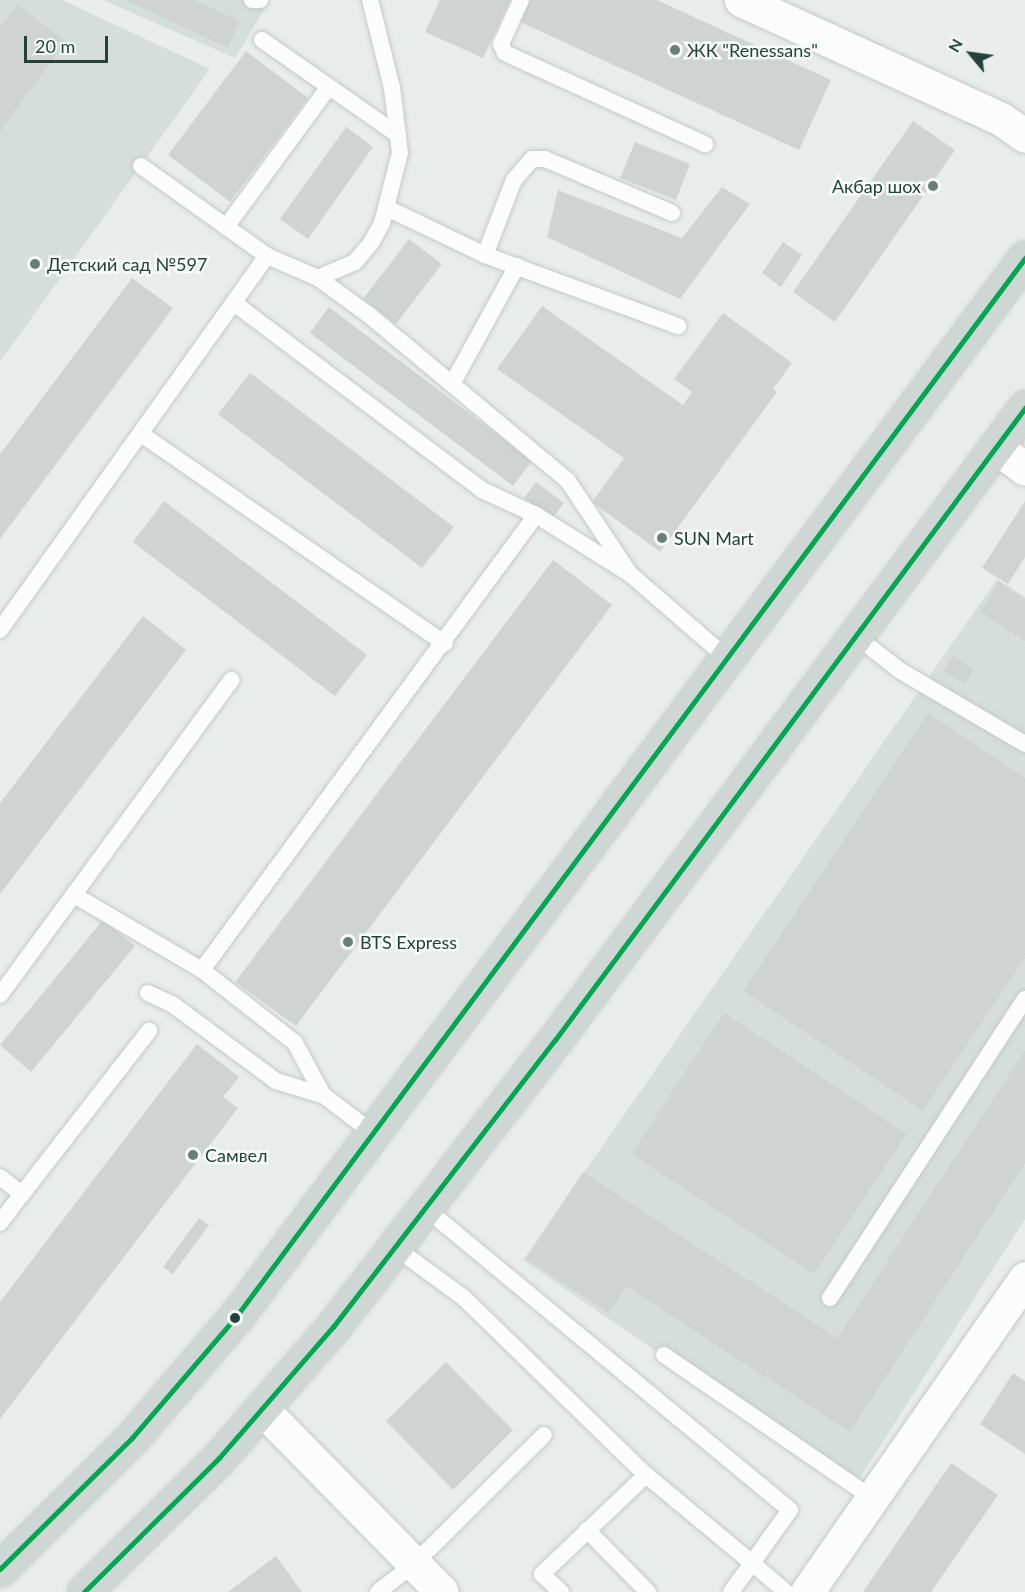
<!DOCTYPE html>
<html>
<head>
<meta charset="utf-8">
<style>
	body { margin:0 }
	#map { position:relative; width:1025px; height:1592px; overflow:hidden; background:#e8edeb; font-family:Lato,sans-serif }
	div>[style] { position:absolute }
	.built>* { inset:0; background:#d6dedb }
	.building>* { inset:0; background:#cfd4d2 }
	.roads { filter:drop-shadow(0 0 2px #c5cac8) drop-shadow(0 0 2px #c5cac8) }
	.service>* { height:16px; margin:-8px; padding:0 8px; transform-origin:8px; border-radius:8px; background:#fcfcfc }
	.minor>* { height:33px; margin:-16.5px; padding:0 16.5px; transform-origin:16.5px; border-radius:16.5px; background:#fcfcfc }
	.primary>* { height:33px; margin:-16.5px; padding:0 16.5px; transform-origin:16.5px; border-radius:16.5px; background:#cfd7d5 }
	.bus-1>* { height:4.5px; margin:-2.25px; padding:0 2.25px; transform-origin:2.25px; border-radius:2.25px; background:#00a651 }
	.dots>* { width:16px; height:16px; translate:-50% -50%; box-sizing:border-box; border:3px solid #f7fbf9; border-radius:50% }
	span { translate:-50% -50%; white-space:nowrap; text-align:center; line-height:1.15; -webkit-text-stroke:5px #f7fbf9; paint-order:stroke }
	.poi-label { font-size:18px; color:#24423a }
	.left { translate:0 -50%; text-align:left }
	.right { translate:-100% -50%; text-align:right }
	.north { position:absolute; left:941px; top:24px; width:60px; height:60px; -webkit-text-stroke:4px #f7fbf9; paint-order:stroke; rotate:299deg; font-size:16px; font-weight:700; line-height:24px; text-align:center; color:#24423a }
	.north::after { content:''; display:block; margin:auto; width:21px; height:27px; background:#24423a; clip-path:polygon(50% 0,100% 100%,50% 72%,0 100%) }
	.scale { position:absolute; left:24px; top:36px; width:84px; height:27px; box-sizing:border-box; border:3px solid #24423a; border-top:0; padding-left:8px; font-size:18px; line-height:21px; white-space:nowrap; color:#24423a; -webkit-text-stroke:4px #f7fbf9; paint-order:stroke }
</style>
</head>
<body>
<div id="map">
	<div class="built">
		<i style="clip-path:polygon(0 0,62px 0,210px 69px,0 362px)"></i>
		<i style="clip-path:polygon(103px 0,270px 0,235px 58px)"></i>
		<i style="clip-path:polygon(997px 579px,1025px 597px,1025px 1219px,854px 1487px,523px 1260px)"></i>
	</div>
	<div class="building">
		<i style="clip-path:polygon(125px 0,194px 0,240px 21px,228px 48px)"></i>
		<i style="clip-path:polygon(440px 0,510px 0,483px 58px,425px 32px)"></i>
		<i style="clip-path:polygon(528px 0,657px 0,831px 80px,799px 150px,518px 21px)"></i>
		<i style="clip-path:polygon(17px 5px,66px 41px,0 132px,0 27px)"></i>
		<i style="clip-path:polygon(246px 51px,308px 98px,230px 202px,168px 155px)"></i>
		<i style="clip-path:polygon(913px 121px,955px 150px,835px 322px,793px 292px)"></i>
		<i style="clip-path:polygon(346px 127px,373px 147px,308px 239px,280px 219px)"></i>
		<i style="clip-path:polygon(635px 142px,690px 164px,676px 200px,620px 178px)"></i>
		<i style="clip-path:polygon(722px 187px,750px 204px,680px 299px,547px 237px,558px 190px,682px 238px)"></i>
		<i style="clip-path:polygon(409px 239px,442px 264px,396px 324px,363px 299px)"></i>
		<i style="clip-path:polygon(783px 242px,802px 255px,781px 287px,762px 273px)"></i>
		<i style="clip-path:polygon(132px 278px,173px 308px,0 539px,0 454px)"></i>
		<i style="clip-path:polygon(542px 306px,683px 405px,692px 392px,674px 379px,723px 313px,792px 363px,773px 389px,777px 392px,660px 552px,592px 502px,624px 458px,497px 369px)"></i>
		<i style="clip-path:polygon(329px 307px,532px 461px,513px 486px,310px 333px)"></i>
		<i style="clip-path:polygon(250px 373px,454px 527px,422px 568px,218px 414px)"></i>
		<i style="clip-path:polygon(536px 482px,564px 503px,552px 519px,524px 498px)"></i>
		<i style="clip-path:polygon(164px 501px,367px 655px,335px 696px,133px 542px)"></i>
		<i style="clip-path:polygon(1025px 501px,1025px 557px,1008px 584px,982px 568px)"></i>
		<i style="clip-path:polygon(553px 560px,612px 605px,296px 1026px,235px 982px)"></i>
		<i style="clip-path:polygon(999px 582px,1025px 599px,1025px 641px,980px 612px)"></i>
		<i style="clip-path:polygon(143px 616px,186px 650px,0 894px,0 803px)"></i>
		<i style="clip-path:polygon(953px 656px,974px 669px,964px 684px,943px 671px)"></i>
		<i style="clip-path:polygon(928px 713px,1025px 778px,1025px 958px,923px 1111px,743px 991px)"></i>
		<i style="clip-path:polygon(103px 920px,135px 946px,31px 1072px,0 1045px)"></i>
		<i style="clip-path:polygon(724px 1013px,907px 1134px,814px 1274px,631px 1154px)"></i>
		<i style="clip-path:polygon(197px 1044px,239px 1077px,223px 1097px,238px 1108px,0 1419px,0 1302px)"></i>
		<i style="clip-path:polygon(1025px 1050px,1025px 1163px,850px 1432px,626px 1286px,609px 1313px,526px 1259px,583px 1172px,837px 1338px)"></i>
		<i style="clip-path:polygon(199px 1218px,209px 1225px,173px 1274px,163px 1267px)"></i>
		<i style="clip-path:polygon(446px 1362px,513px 1430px,453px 1490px,386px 1421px)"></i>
		<i style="clip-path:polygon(1013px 1373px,1025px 1381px,1025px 1454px,980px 1424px)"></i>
		<i style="clip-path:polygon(951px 1463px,998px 1495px,931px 1592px,863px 1592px)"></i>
		<i style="clip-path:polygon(276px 1556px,302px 1592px,228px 1592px)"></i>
	</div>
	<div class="roads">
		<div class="service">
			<i style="left:252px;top:0;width:8px"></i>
			<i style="left:521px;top:0;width:48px;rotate:114.4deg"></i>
			<i style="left:501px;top:44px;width:10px;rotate:66deg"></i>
			<i style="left:505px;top:53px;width:220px;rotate:24.5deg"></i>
			<i style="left:262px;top:40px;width:166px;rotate:34.9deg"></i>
			<i style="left:141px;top:166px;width:155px;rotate:35.5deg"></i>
			<i style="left:387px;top:208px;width:109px;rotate:25.6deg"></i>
			<i style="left:485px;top:255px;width:206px;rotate:20.2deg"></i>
			<i style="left:226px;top:227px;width:174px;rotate:-53.7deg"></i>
			<i style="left:485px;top:255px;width:80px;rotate:-68.9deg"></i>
			<i style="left:514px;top:180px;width:28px;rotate:-49deg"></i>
			<i style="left:532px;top:159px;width:13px"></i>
			<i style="left:545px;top:159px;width:138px;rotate:23deg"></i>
			<i style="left:318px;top:278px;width:40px;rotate:-23.4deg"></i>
			<i style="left:355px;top:262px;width:25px;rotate:-50deg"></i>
			<i style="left:371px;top:243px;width:23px;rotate:-61deg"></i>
			<i style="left:382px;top:223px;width:72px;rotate:-75.6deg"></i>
			<i style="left:400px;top:153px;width:65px;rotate:-97deg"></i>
			<i style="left:392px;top:88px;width:91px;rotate:-104deg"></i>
			<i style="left:234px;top:303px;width:311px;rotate:37deg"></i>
			<i style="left:482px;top:490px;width:60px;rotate:24.8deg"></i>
			<i style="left:452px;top:384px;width:135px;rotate:-61.2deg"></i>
			<i style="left:141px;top:434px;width:369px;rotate:34.6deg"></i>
			<i style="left:0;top:630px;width:460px;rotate:-54.5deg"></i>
			<i style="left:267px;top:256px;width:56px;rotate:23.3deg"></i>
			<i style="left:318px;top:278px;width:63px;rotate:36deg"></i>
			<i style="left:369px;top:315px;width:259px;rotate:39.8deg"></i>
			<i style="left:568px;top:481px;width:112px;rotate:56.3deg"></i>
			<i style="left:630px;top:574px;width:128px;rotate:40.9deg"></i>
			<i style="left:856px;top:636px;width:55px;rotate:38.3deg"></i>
			<i style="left:899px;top:670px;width:146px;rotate:30.4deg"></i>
			<i style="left:74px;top:895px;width:148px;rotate:30.4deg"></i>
			<i style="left:202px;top:970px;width:118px;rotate:38.1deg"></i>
			<i style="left:295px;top:1043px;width:59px;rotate:61.7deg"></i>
			<i style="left:323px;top:1095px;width:63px;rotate:37.2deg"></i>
			<i style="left:202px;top:970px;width:564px;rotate:-53.72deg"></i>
			<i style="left:536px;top:515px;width:107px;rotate:32.1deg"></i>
			<i style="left:148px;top:993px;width:26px;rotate:25deg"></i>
			<i style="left:172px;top:1004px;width:129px;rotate:36.5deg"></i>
			<i style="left:276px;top:1081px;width:51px;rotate:17deg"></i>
			<i style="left:0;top:995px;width:391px;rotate:-53.7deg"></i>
			<i style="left:0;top:1177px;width:28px;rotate:38deg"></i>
			<i style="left:22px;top:1194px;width:207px;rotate:-52.1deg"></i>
			<i style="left:0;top:1223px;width:36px;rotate:-53deg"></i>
			<i style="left:396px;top:1248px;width:84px;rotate:36.3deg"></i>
			<i style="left:464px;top:1298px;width:254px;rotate:44.2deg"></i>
			<i style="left:646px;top:1475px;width:138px;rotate:39.7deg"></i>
			<i style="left:752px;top:1563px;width:65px;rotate:-54.4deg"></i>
			<i style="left:790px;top:1510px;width:472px;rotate:-140.4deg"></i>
			<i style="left:830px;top:1298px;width:357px;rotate:-56.9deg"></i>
			<i style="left:664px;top:1355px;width:256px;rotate:34.5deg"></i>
			<i style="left:587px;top:1530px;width:87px;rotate:45.5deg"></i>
			<i style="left:378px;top:1592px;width:46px;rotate:-37.9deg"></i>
			<i style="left:414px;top:1564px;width:183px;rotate:-44.8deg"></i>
			<i style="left:561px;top:1592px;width:26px;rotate:-137deg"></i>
			<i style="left:542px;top:1574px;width:144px;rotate:-43.6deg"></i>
			<i style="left:731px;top:1592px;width:36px;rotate:-54deg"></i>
			<i style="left:752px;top:1563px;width:45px;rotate:40.5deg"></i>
		</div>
		<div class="minor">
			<i style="left:741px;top:0;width:286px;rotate:24.6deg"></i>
			<i style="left:1001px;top:119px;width:29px;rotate:35deg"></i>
			<i style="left:996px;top:447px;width:36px;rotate:37deg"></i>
			<i style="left:263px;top:1410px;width:255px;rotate:45.5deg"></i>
			<i style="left:807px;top:1592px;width:382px;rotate:-55.2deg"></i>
		</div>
		<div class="primary">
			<i style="left:0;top:1569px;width:186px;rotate:-44.8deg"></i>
			<i style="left:132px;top:1438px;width:158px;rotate:-49.4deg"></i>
			<i style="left:235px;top:1318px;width:1322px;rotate:-53.3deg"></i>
			<i style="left:84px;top:1592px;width:190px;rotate:-44.8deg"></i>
			<i style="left:219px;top:1458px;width:174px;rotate:-49deg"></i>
			<i style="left:333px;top:1327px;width:363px;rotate:-52.3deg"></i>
			<i style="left:555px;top:1040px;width:788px;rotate:-53.36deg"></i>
		</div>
	</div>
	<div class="bus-1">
		<i style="left:0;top:1569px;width:186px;rotate:-44.8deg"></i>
		<i style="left:132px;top:1438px;width:158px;rotate:-49.4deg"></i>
		<i style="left:235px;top:1318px;width:1322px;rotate:-53.3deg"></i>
		<i style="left:84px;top:1592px;width:190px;rotate:-44.8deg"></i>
		<i style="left:219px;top:1458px;width:174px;rotate:-49deg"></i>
		<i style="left:333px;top:1327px;width:363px;rotate:-52.3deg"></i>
		<i style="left:555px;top:1040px;width:788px;rotate:-53.36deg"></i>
	</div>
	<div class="dots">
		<i style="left:675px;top:50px;background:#697e78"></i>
		<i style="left:933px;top:186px;background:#697e78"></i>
		<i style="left:35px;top:264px;background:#697e78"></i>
		<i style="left:662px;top:538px;background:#697e78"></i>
		<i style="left:348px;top:942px;background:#697e78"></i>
		<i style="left:193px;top:1155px;background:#697e78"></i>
		<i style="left:235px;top:1318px;background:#24423a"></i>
	</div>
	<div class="poi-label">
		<span class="left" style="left:687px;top:50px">ЖК "Renessans"</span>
		<span class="right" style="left:921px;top:186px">Акбар шох</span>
		<span class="left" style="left:47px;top:264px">Детский сад №597</span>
		<span class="left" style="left:674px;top:538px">SUN Mart</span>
		<span class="left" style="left:360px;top:942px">BTS Express</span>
		<span class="left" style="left:205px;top:1155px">Самвел</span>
	</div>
	<div class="north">N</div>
	<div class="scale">20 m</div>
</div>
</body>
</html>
